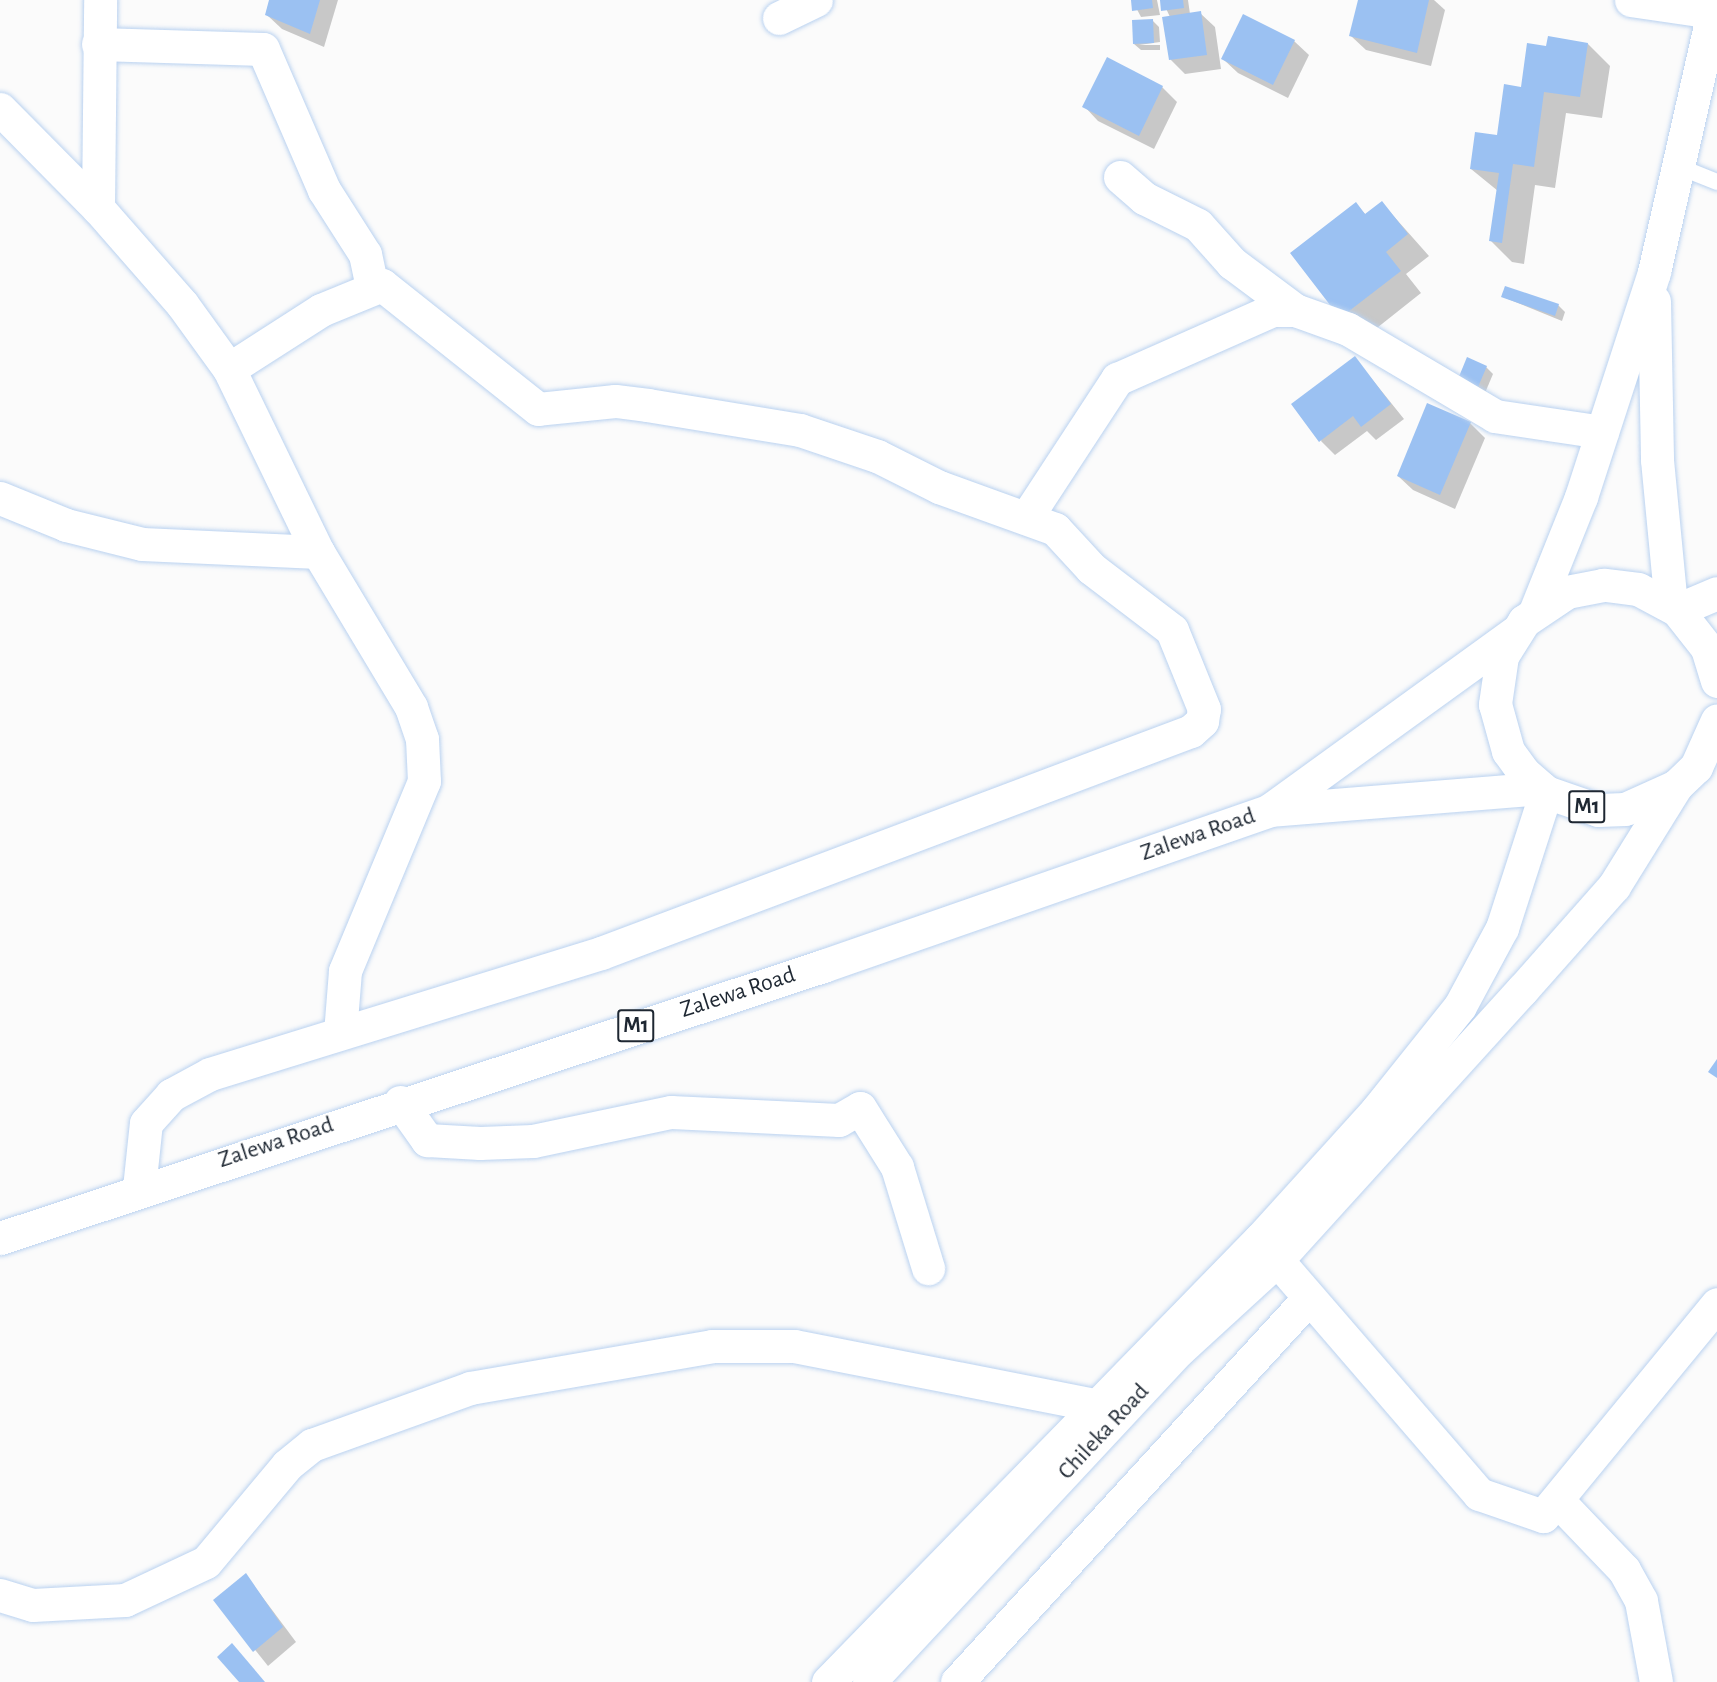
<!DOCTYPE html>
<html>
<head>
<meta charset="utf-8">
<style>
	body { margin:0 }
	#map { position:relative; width:1717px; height:1682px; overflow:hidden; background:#fbfbfb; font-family:"Alegreya Sans",sans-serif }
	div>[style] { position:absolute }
	.shadow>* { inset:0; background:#0003 }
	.building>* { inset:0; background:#9bc1f2 }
	.roads { filter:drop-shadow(0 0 2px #bad2f0) drop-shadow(0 0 2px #bad2f0) }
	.lane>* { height:16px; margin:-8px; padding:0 8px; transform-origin:8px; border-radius:8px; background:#fff }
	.street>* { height:33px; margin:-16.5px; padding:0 16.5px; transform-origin:16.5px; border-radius:16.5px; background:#fff }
	.secondary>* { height:33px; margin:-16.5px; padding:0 16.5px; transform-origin:16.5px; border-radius:16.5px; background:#fff }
	.highway>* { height:33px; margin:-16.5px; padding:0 16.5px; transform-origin:16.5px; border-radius:16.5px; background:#fff }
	span { translate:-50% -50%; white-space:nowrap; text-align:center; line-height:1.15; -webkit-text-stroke:4.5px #fff; paint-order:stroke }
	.shield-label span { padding:2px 4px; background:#fff; border:2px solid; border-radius:4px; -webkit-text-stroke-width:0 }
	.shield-label { font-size:22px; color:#1e2732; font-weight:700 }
	.street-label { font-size:24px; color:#1e2732 }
</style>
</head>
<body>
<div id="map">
	<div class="shadow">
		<i style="clip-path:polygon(271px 0,338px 0,324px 47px,282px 29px,267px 15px)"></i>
		<i style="clip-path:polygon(1132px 0,1157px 0,1160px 15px,1141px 17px)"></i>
		<i style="clip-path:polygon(1162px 0,1188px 0,1190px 14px,1200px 13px,1215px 27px,1221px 69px,1185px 74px,1170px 59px,1170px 17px)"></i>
		<i style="clip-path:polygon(1360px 0,1434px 0,1445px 10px,1431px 66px,1366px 50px,1351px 36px)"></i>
		<i style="clip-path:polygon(1152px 20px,1159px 27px,1160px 42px,1139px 45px,1160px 45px,1160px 50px,1141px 50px,1134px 44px)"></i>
		<i style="clip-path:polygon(1294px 41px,1309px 55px,1288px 98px,1238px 73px,1223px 59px)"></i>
		<i style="clip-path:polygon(1588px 44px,1610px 66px,1602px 118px,1566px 113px,1555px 188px,1535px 185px,1524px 264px,1512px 262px,1491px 241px,1498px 191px,1471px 169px,1499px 136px,1548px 48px)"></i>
		<i style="clip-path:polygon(1162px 87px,1177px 102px,1154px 149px,1098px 121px,1084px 106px)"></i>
		<i style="clip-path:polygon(1382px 203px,1429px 256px,1406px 274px,1421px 293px,1363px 339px,1341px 317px,1356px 204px,1366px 215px)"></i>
		<i style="clip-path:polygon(1503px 297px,1558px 305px,1565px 312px,1562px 321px)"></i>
		<i style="clip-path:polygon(1355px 358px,1404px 419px,1376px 440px,1367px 431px,1335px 455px,1321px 441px)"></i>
		<i style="clip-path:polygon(1486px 367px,1493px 374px,1485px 393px,1467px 385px)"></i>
		<i style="clip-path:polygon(1470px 423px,1485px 438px,1455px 509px,1413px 490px,1398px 476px)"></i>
		<i style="clip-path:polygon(246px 1575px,296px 1642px,268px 1666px,215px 1600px)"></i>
	</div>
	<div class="building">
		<i style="clip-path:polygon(269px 0,320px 0,310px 34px,265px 15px)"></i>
		<i style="clip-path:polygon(1131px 0,1152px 0,1153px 8px,1132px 11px)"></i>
		<i style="clip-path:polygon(1160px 0,1183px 0,1184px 8px,1161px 11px)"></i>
		<i style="clip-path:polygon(1358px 0,1429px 0,1417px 53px,1349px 36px)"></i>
		<i style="clip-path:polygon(1201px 11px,1207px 55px,1169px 60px,1162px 17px)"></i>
		<i style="clip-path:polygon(1243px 14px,1295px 40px,1273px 85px,1221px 59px)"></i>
		<i style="clip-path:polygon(1153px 19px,1154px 43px,1133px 44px,1132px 20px)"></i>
		<i style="clip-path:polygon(1548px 36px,1588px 43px,1580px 97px,1544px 92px,1534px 167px,1513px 164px,1502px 243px,1489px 241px,1499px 173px,1470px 169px,1475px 132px,1497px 135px,1504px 84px,1521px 87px,1527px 43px,1546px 46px)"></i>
		<i style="clip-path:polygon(1107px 57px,1163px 86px,1139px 136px,1082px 107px)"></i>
		<i style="clip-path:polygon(1382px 201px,1408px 234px,1386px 252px,1401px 271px,1340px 318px,1290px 253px,1356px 202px,1365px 214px)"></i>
		<i style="clip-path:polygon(1505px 286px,1559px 304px,1555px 316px,1501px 297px)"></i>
		<i style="clip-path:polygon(1355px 356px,1391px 404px,1361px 427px,1353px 416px,1319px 442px,1291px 404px)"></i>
		<i style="clip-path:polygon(1467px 357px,1487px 366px,1478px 387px,1458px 379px)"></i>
		<i style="clip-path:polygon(1427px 403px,1471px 422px,1440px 495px,1397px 476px)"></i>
		<i style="clip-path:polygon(1717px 1059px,1717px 1078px,1708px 1072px)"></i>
		<i style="clip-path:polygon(246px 1573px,283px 1627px,253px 1652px,213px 1600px)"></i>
		<i style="clip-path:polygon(232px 1643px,265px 1682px,239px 1682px,217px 1657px)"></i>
	</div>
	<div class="roads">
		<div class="lane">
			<i style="left:1677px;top:166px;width:43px;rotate:21.8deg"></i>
		</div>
		<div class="street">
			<i style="left:1631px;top:0;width:83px;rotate:8.3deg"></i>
			<i style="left:779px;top:18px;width:41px;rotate:-25.9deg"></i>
			<i style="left:98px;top:44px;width:165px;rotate:1.7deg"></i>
			<i style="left:263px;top:49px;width:154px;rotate:66.6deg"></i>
			<i style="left:324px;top:190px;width:76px;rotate:57.4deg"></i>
			<i style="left:365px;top:254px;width:33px;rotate:78deg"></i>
			<i style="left:0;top:109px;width:139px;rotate:45.3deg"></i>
			<i style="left:98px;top:208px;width:128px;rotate:48.8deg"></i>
			<i style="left:182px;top:304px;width:80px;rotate:54.1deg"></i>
			<i style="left:229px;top:369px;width:203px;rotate:64.1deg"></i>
			<i style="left:318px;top:552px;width:181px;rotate:59deg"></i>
			<i style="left:411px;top:707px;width:34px;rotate:71deg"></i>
			<i style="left:422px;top:739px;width:42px;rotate:87.3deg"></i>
			<i style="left:424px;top:781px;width:206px;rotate:112.6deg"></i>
			<i style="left:345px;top:971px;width:62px;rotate:94.6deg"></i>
			<i style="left:1120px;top:177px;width:32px;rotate:41deg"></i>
			<i style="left:1144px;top:198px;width:60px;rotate:26.6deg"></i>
			<i style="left:1198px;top:225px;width:51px;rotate:48.2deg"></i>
			<i style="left:1232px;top:263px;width:79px;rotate:36.7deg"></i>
			<i style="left:98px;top:208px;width:208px;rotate:-89.4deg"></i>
			<i style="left:0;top:498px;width:71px;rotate:22.2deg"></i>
			<i style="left:66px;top:525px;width:78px;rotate:14deg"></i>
			<i style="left:142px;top:544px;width:176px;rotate:2.6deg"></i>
			<i style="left:1028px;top:515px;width:163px;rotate:-56.8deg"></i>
			<i style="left:1117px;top:379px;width:171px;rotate:-23.9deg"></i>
			<i style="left:1273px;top:310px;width:22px"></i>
			<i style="left:1295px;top:310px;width:56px;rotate:19.7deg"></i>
			<i style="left:1348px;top:329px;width:171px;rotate:30.6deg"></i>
			<i style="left:1495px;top:416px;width:108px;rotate:8.5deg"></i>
			<i style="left:400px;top:1102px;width:47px;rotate:54.6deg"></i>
			<i style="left:427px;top:1140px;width:53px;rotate:3.2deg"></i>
			<i style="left:480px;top:1143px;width:53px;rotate:-2.2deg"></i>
			<i style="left:533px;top:1141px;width:141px;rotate:-11.9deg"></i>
			<i style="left:671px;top:1112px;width:168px;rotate:2.7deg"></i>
			<i style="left:839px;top:1120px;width:24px;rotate:-30deg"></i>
			<i style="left:860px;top:1108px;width:70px;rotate:57.9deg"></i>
			<i style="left:897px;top:1167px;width:106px;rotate:72.9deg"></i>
			<i style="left:139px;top:1188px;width:65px;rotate:-83.9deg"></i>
			<i style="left:146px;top:1123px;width:38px;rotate:-48deg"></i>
			<i style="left:171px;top:1095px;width:44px;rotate:-28.3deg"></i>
			<i style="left:210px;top:1074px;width:409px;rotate:-17.2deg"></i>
			<i style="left:601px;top:953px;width:630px;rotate:-20.62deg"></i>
			<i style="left:1191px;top:731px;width:15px;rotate:-42deg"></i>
			<i style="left:1202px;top:721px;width:12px;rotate:-81deg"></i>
			<i style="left:1204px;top:709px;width:85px;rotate:-112.1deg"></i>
			<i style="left:1172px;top:630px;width:102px;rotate:-142.6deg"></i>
			<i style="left:1091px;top:568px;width:53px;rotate:-132.7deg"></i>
			<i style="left:1055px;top:529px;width:123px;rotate:-160.1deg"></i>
			<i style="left:939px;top:487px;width:69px;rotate:-153.4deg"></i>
			<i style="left:877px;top:456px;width:81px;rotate:-161.3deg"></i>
			<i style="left:800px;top:430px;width:154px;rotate:-170.7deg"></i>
			<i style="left:648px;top:405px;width:33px;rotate:-173deg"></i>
			<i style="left:615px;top:401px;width:77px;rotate:174.1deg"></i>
			<i style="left:538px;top:409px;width:199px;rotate:-141.5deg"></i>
			<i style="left:382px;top:285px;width:66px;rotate:157.7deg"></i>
			<i style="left:321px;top:310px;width:109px;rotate:147.3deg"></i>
			<i style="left:1277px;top:1260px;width:309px;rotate:49.2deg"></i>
			<i style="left:1479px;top:1494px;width:68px;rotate:19deg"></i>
			<i style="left:1543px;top:1516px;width:274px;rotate:-50.6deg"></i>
			<i style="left:1559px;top:1502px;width:94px;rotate:46.3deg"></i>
			<i style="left:1624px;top:1570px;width:35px;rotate:61deg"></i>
			<i style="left:1641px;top:1601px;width:82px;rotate:79.5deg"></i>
			<i style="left:0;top:1595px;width:34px;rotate:17deg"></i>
			<i style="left:33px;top:1605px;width:92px;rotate:-3.1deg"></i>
			<i style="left:125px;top:1600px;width:89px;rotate:-25.1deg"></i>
			<i style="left:206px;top:1562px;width:126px;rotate:-50.1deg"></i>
			<i style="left:287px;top:1465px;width:32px;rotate:-39deg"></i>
			<i style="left:312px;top:1445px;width:168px;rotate:-19.8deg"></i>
			<i style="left:470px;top:1388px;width:246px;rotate:-9.8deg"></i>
			<i style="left:712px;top:1346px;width:82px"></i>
			<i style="left:794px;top:1346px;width:307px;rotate:11.1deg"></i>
			<i style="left:957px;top:1682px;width:520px;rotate:-47.5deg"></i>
		</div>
		<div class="secondary">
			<i style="left:1654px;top:301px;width:159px;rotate:88.9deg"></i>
			<i style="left:1657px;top:460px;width:146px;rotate:84.5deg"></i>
			<i style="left:1536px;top:609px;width:121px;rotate:-68.1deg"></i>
			<i style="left:1581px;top:497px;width:237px;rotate:-72deg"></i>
			<i style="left:1654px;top:272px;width:279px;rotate:-77.2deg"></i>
		</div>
		<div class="highway">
			<i style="left:1677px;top:610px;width:43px;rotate:-23deg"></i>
			<i style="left:1717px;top:681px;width:34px;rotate:-107deg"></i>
			<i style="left:1707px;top:648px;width:48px;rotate:-128.3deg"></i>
			<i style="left:1677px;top:610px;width:44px;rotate:-151.7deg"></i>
			<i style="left:1638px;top:589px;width:35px;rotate:-173deg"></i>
			<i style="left:1603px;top:585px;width:37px;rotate:169deg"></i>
			<i style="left:1567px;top:592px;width:52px;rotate:146deg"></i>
			<i style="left:1524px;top:621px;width:41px;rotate:122.2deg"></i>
			<i style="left:1502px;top:656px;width:49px;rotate:98.3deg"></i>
			<i style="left:1495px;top:704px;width:49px;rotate:74.5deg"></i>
			<i style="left:1508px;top:751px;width:26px;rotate:54deg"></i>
			<i style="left:1523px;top:772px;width:30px;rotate:41deg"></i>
			<i style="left:1546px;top:792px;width:55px;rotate:19.1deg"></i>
			<i style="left:1598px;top:810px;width:27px;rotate:-2deg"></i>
			<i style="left:1625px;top:809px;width:56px;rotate:-24.3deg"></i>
			<i style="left:1676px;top:786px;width:28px;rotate:-44deg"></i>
			<i style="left:1696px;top:767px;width:51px;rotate:-65.9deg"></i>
			<i style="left:1271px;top:809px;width:300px;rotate:-35.9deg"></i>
			<i style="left:0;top:1238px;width:867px;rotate:-18.29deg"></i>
			<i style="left:823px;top:966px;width:473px;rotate:-19.2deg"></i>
			<i style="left:1270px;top:810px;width:272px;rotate:-4.6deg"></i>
			<i style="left:828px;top:1682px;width:620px;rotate:-45.72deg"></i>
			<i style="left:1261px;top:1238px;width:171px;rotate:-47.8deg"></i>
			<i style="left:1376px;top:1111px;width:134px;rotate:-51.3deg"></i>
			<i style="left:1460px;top:1006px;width:89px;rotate:-61.7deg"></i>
			<i style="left:1502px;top:928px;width:143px;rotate:-72.1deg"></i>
			<i style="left:869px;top:1682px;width:456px;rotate:-47deg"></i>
			<i style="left:1180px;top:1349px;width:132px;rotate:-42.5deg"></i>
			<i style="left:1277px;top:1260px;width:365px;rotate:-47.8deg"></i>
			<i style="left:1522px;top:990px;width:139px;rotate:-48.5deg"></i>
			<i style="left:1614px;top:886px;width:118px;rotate:-58.2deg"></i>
		</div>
	</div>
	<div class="shield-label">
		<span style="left:1587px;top:807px">M1</span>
		<span style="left:636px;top:1026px">M1</span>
	</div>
	<div class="street-label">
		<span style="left:1198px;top:835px;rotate:-19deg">Zalewa Road</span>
		<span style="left:738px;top:993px;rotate:-18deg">Zalewa Road</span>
		<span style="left:276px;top:1143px;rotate:-18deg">Zalewa Road</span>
		<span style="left:1104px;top:1432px;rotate:-47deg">Chileka Road</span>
	</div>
</div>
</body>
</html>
